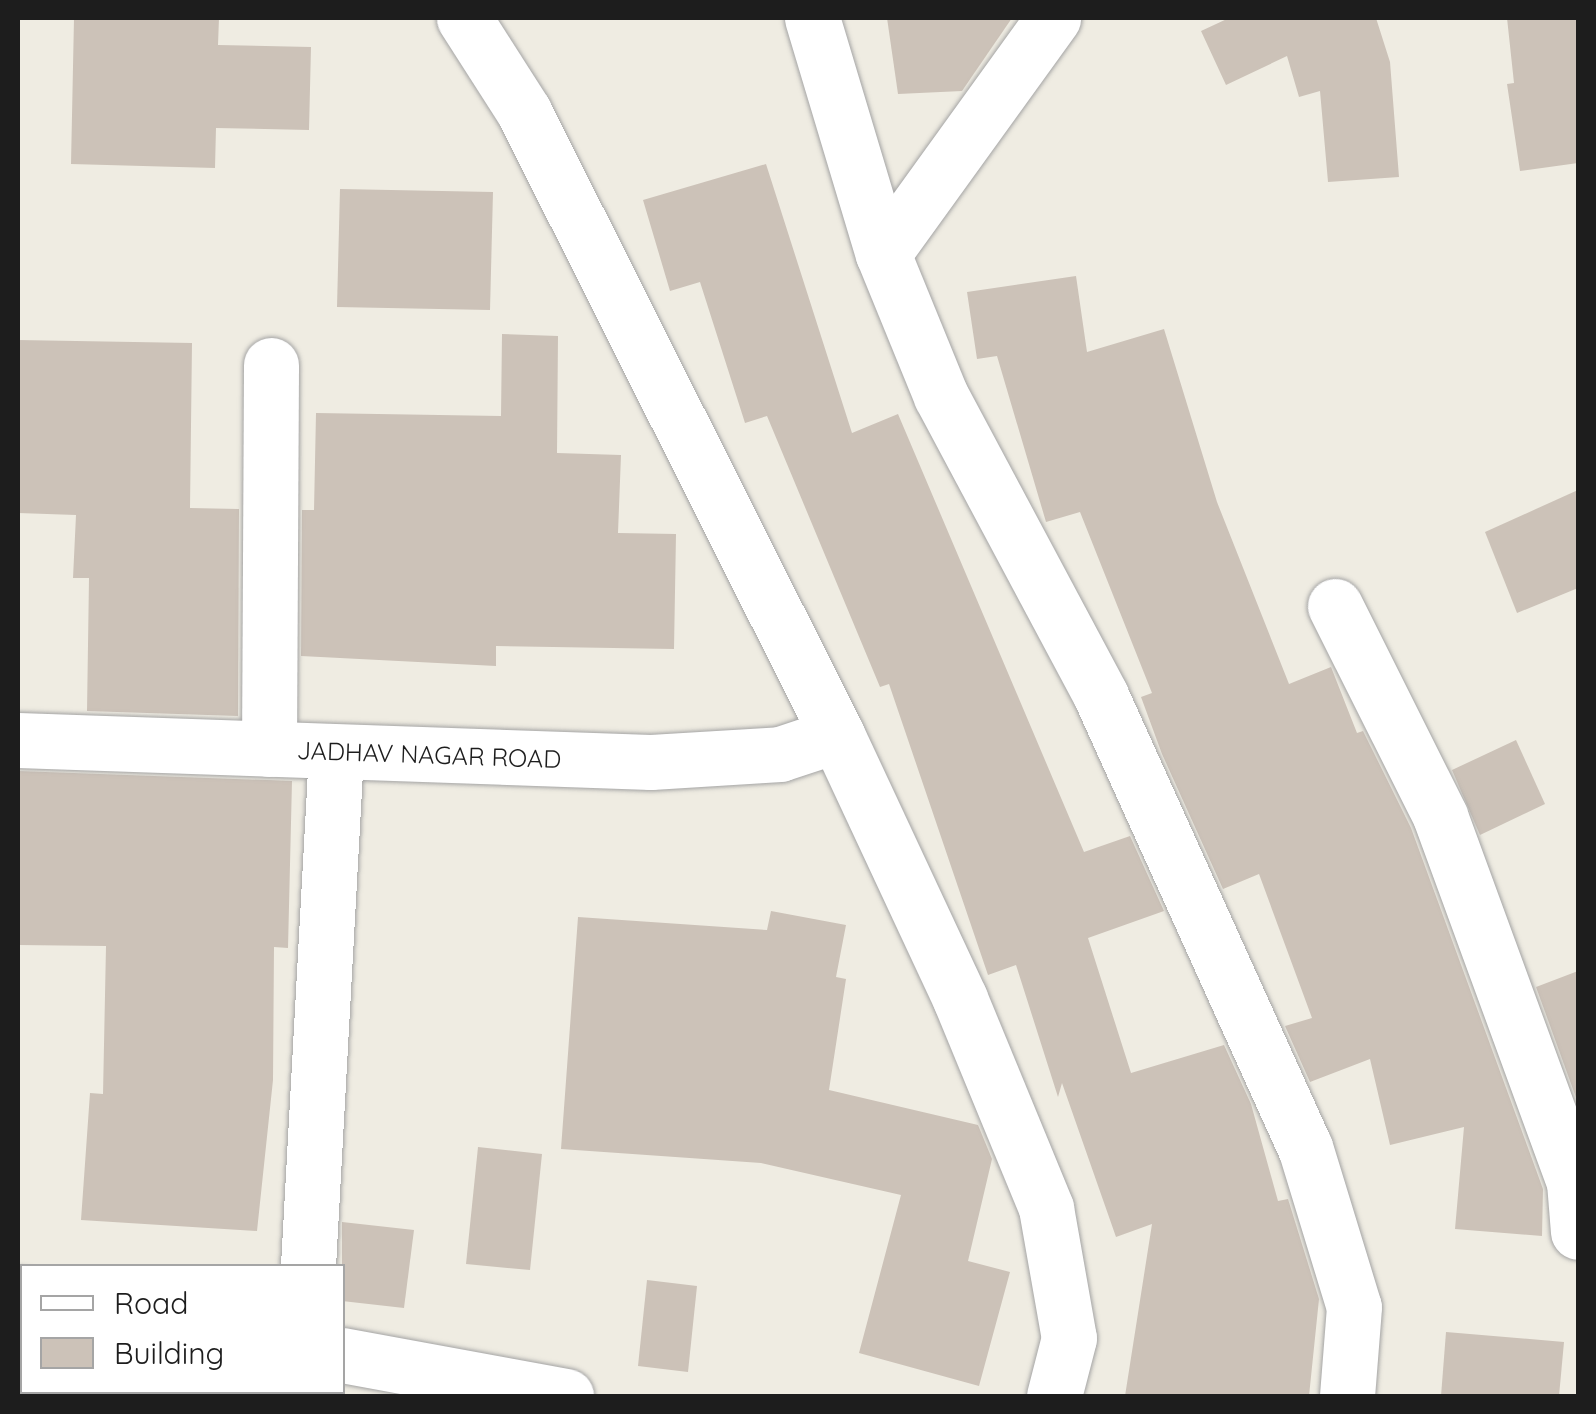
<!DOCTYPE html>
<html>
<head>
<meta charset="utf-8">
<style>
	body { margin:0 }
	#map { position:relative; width:1596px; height:1414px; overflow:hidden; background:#efece2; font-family:Quicksand,sans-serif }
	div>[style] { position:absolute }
	.building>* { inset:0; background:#ccc2b8 }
	.roads { filter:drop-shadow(0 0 2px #a4a4a4) drop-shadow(0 0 2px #a4a4a4) }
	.minor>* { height:55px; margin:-27.5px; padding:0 27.5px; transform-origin:27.5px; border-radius:27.5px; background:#fff }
	.tertiary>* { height:55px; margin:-27.5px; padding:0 27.5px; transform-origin:27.5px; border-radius:27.5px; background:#fff }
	span { translate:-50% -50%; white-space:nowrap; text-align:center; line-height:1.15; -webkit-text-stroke:9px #fff; paint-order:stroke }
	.street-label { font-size:25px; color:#1d1d1d }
	.frame { position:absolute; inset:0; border:20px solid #1d1d1d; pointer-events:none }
	.legend { position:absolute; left:20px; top:1264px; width:325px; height:130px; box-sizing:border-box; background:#fff; border:2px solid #a5a5a5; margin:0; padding:12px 18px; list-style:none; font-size:30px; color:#1d1d1d }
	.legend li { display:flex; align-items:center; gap:20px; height:50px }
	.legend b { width:50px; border:2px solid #a5a5a5 }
</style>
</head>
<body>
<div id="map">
	<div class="building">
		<i style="clip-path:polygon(74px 18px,219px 18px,218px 45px,311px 47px,309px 130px,216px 128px,215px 168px,71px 164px)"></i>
		<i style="clip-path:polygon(887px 18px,1012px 18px,962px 91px,898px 94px)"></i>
		<i style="clip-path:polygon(1229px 18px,1376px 18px,1390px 62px,1399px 177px,1328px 182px,1320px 91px,1299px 97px,1287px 56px,1226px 85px,1201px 31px)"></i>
		<i style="clip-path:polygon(1507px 18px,1578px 18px,1578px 163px,1520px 171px,1507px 84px,1514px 83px)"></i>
		<i style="clip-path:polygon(766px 164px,852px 433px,898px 414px,1084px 852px,1130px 836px,1164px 911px,1088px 938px,1131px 1073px,1224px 1045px,1251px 1104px,1278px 1201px,1288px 1199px,1319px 1299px,1309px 1396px,1125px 1396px,1152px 1224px,1116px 1237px,1062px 1083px,1058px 1097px,1016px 965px,988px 975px,889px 684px,880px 687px,767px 416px,745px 423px,700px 282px,670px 291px,643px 200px)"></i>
		<i style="clip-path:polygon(340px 189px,493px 192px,490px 310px,337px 307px)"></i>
		<i style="clip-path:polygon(1076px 276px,1087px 352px,1164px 329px,1217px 502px,1289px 684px,1331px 667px,1357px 733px,1363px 731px,1411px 828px,1543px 1189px,1542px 1236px,1455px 1229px,1464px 1127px,1390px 1145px,1370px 1059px,1310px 1082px,1285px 1026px,1312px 1018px,1259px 874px,1223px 889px,1162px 754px,1141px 697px,1152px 693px,1080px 512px,1046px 522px,997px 356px,977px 359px,967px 292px)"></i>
		<i style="clip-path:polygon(502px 334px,558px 336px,557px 453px,621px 455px,618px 533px,676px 534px,674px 649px,496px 646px,496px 666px,301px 656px,302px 510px,314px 510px,316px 413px,501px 416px)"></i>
		<i style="clip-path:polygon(18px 340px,192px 343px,190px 508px,239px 509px,238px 716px,87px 711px,89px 578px,73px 578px,76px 515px,18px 513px)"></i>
		<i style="clip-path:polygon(1578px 490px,1578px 588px,1517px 613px,1485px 532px)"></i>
		<i style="clip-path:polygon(1516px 740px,1545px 804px,1480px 835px,1452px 770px)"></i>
		<i style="clip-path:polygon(18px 771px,292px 781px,288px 948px,274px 947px,273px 1080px,257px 1231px,81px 1220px,90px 1093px,103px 1094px,106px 946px,18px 945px)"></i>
		<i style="clip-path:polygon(771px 911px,846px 925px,836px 977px,846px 979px,829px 1090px,978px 1125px,992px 1159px,968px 1261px,1010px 1272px,979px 1386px,859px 1353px,901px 1195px,761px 1163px,561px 1149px,578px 917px,767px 930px)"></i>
		<i style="clip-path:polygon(1578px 971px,1578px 1103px,1536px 987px)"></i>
		<i style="clip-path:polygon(478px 1147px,542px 1154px,530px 1270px,466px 1264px)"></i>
		<i style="clip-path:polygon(342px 1222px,414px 1230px,404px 1308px,342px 1301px)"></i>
		<i style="clip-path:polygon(647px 1280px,697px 1286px,688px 1372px,638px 1366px)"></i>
		<i style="clip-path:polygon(1446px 1332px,1564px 1342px,1559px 1396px,1441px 1396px)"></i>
	</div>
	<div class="roads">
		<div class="minor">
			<i style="left:464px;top:18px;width:112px;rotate:57.4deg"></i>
			<i style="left:524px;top:112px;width:697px;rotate:63.32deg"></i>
			<i style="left:837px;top:735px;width:291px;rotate:65deg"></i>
			<i style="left:960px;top:999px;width:226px;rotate:67.6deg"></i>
			<i style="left:1046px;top:1208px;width:132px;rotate:80deg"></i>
			<i style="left:1069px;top:1338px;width:60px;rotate:104.5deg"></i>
			<i style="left:883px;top:254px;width:291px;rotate:-54.2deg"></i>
			<i style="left:1335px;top:606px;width:235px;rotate:63.4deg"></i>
			<i style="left:1440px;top:816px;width:390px;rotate:69.9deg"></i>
			<i style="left:1574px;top:1182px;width:50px;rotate:85.4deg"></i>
			<i style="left:18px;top:740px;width:633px;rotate:1.99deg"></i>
			<i style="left:651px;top:762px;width:129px;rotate:-3.5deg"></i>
			<i style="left:780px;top:754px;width:60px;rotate:-18.4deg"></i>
			<i style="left:269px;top:749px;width:384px;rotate:-89.7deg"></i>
			<i style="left:308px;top:1266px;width:515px;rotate:-86.88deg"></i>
			<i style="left:18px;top:1294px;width:4px;rotate:14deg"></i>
			<i style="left:342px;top:1355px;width:228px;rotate:10.4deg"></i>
		</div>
		<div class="tertiary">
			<i style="left:812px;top:18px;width:246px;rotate:73.3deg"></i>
			<i style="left:883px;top:254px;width:153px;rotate:67.8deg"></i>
			<i style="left:941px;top:396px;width:340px;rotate:61.9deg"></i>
			<i style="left:1101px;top:696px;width:495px;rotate:65.7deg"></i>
			<i style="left:1305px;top:1147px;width:167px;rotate:73deg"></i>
			<i style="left:1354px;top:1307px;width:89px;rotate:94.5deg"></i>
		</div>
	</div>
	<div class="street-label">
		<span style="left:429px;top:755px;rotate:2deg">JADHAV NAGAR ROAD</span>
	</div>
	<div class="frame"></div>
	<ul class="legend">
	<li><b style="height:12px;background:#fff"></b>Road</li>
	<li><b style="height:28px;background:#ccc2b8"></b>Building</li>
	</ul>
</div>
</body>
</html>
